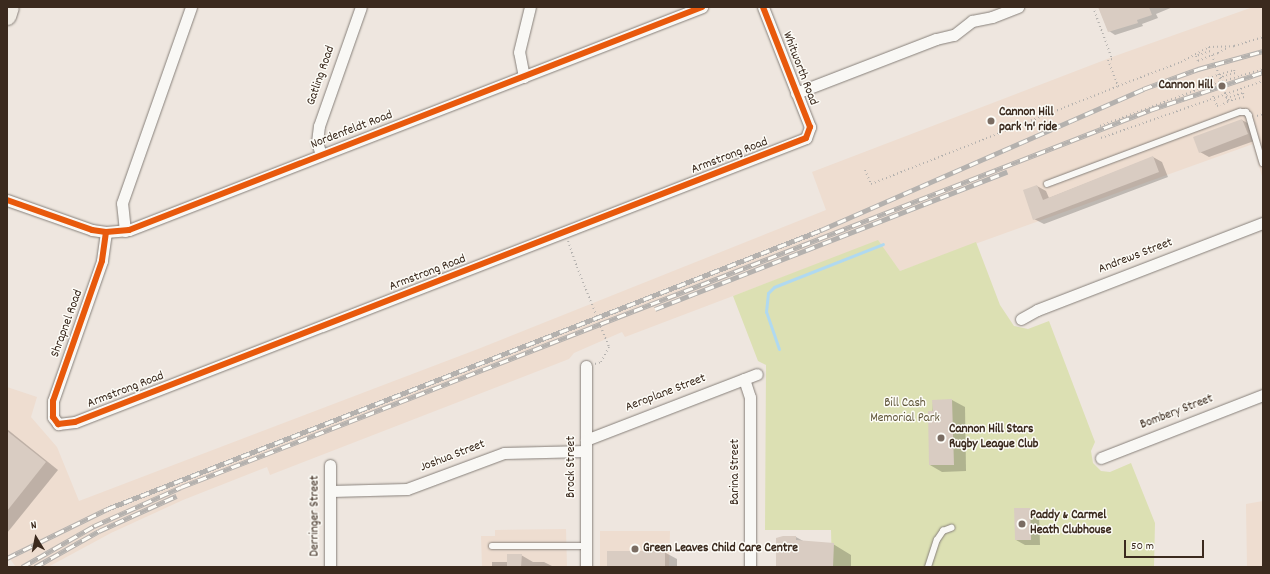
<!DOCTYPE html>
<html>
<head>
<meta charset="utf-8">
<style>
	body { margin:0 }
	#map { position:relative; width:1270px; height:574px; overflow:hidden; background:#eee6df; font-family:Dekko,sans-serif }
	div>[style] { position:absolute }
	.built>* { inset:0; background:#eeddd0 }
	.green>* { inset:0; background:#dce0b3 }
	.shadow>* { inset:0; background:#0003 }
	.stream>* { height:3px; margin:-1.5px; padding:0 1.5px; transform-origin:1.5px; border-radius:1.5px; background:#b0d9f0 }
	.building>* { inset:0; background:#d9ccc2 }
	.path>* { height:2px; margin-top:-1px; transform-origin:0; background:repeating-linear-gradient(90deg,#b4b1ae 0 1px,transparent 0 4px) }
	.roads { filter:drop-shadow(0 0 1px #87807a) drop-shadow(0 0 1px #87807a) }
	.lane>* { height:5.5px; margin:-2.75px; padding:0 2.75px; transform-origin:2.75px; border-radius:2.75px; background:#f9f8f5 }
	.street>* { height:11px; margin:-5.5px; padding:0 5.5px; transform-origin:5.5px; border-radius:5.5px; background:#f9f8f5 }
	.primary>* { height:17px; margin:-8.5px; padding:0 8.5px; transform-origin:8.5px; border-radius:8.5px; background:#f0ebe3 }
	.rail>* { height:4.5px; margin-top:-2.25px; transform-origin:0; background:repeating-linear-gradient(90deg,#fdfcf7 0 9px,#b4b1ae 0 18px); box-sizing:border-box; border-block:1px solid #b4b1ae }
	.path-bridge>* { height:2px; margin-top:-1px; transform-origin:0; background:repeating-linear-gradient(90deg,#b4b1ae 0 1px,transparent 0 4px) }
	.cycleway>* { height:6px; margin:-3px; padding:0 3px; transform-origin:3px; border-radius:3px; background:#e8590c }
	.dots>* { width:11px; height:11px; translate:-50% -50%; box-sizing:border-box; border:2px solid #fdfcf7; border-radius:50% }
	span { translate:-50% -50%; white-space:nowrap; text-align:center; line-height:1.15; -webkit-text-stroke:3px #fdfcf7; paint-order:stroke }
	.street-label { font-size:13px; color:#3b2a1e }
	.poi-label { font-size:13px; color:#3b2a1e; font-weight:700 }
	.right { translate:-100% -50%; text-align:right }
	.left { translate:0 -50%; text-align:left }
	.park-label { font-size:13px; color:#60563a }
	.frame { position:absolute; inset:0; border:8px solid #3b2a1e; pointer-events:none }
	.north { position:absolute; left:16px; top:518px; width:40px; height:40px; -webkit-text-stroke:3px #fdfcf7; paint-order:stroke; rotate:350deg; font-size:11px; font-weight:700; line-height:16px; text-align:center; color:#3b2a1e }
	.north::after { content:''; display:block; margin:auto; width:14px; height:18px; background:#3b2a1e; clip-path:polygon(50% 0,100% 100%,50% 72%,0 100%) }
	.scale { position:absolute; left:1124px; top:540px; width:80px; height:18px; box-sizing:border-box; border:2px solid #3b2a1e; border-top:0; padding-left:5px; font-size:12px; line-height:14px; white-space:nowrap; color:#3b2a1e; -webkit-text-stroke:3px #fdfcf7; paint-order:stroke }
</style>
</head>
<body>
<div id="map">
	<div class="built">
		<i style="clip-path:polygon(1253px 7px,1263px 7px,1263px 180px,1253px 144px,900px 271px,878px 241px,625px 337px,622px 332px,574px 353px,569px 359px,270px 475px,267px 467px,183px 500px,111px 533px,48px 567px,16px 567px,7px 555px,7px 387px,37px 397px,31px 417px,57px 447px,79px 501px,478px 349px,826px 210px,812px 172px,1115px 56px)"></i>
		<i style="clip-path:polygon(1263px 501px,1263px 567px,1247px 567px,1246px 504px)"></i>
		<i style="clip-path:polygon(566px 529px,567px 567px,482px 567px,481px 536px,495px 536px,495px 530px)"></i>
		<i style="clip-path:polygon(600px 531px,670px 531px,669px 567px,600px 567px)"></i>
	</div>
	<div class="green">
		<i style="clip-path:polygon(878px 240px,900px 271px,976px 242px,1000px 305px,1014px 326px,1028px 329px,1049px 321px,1095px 442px,1091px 451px,1093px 463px,1101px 471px,1110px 472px,1131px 463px,1155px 523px,1154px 567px,832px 567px,831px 530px,765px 530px,766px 365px,758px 361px,733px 296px)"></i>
	</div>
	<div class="shadow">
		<i style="clip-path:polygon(1100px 7px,1173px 7px,1156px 14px,1158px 18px,1142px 24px,1143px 26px,1115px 35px,1109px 31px)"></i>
		<i style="clip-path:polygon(1242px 120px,1251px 125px,1257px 140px,1209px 157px,1200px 152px)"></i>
		<i style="clip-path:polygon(1153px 157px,1162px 162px,1168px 177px,1044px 224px,1034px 219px,1037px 186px,1046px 191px,1049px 198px)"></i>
		<i style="clip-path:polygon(952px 400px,965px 407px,966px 471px,942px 472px,930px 465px,933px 401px)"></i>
		<i style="clip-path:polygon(7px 429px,58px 470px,7px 533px)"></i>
		<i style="clip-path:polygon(1029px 509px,1039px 514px,1040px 545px,1025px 545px,1016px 540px)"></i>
		<i style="clip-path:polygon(796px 537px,805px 542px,833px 544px,851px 555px,851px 567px,778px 567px)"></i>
		<i style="clip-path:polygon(664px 552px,677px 559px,677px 567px,608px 567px)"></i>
		<i style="clip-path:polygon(521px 555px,533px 562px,544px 562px,554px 567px,492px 567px,492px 562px,508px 562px)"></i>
	</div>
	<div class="stream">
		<i style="left:779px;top:349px;width:39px;rotate:-109deg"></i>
		<i style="left:766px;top:312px;width:19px;rotate:-84deg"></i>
		<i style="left:768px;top:293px;width:8px;rotate:-45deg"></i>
		<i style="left:774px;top:287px;width:117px;rotate:-21.5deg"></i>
	</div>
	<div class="building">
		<i style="clip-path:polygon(1098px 7px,1149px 7px,1152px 15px,1137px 20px,1138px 23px,1108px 32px)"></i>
		<i style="clip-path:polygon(1242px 119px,1248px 134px,1199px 153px,1193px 137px)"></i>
		<i style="clip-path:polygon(1153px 156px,1159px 172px,1033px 220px,1023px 190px,1037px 185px,1043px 200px)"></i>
		<i style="clip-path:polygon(952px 399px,954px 465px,929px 465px,928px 411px,933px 411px,932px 400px)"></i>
		<i style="clip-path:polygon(7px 431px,46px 462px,7px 511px)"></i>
		<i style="clip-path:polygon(1014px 508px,1030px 508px,1031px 540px,1015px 540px)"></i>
		<i style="clip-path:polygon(783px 536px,796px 536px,796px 540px,834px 543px,833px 567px,776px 567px,776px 538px)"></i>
		<i style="clip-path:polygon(607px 551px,665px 551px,665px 567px,607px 567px)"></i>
		<i style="clip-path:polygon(507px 554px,522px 554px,521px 567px,507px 567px)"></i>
	</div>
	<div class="path">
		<i style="left:1093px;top:7px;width:55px;rotate:69.9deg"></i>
		<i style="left:1112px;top:59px;width:4px;rotate:166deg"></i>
		<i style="left:1108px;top:60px;width:28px;rotate:69deg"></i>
		<i style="left:1118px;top:86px;width:67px;rotate:-20.9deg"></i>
		<i style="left:1181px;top:62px;width:32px;rotate:-28deg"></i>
		<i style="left:1209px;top:47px;width:25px;rotate:-2deg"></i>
		<i style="left:1234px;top:46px;width:30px;rotate:-17deg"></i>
		<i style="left:1209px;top:47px;width:4px;rotate:76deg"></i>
		<i style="left:1210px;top:51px;width:15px;rotate:160deg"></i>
		<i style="left:1196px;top:56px;width:5px;rotate:68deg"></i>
		<i style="left:1198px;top:61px;width:15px;rotate:-23deg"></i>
		<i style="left:1218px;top:53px;width:10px;rotate:-29deg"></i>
		<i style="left:1210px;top:85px;width:7px;rotate:-106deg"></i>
		<i style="left:1208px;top:78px;width:27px;rotate:-17deg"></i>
		<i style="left:1234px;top:70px;width:3px;rotate:72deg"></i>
		<i style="left:1235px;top:73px;width:15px;rotate:164deg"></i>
		<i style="left:1221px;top:77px;width:4px;rotate:63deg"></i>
		<i style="left:1225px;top:92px;width:10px;rotate:66deg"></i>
		<i style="left:1213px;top:96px;width:11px;rotate:68deg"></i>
		<i style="left:1217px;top:106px;width:4px;rotate:-14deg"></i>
		<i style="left:1257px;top:116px;width:6px;rotate:-18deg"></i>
		<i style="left:1100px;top:126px;width:114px;rotate:-20.5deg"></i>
		<i style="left:1207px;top:86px;width:59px;rotate:-16.9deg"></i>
		<i style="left:1101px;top:138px;width:172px;rotate:-19.4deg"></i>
		<i style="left:865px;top:170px;width:15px;rotate:67deg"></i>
		<i style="left:871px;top:184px;width:266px;rotate:-21.6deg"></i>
		<i style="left:568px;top:241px;width:28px;rotate:71deg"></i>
		<i style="left:595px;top:364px;width:6px;rotate:-18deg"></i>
		<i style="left:601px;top:362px;width:17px;rotate:-62deg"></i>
	</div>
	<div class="roads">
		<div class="lane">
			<i style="left:1047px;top:184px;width:206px;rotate:-20.5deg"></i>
			<i style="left:1240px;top:112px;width:6px"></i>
			<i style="left:1246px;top:112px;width:4px;rotate:45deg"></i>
			<i style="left:1249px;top:115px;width:50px;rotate:73.7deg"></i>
			<i style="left:492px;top:546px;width:94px"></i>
			<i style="left:928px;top:567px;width:28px;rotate:-72deg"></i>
			<i style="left:937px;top:540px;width:11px;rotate:-56deg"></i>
			<i style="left:943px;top:531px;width:9px;rotate:-21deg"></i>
		</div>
		<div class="street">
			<i style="left:524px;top:77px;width:25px;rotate:-101deg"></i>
			<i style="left:519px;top:52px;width:46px;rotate:-76.3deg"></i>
			<i style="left:796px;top:93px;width:150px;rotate:-21.1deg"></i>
			<i style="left:936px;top:39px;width:18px;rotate:-13deg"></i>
			<i style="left:954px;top:35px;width:23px;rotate:-38deg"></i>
			<i style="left:972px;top:21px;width:20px;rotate:-11deg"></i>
			<i style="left:992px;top:17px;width:28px;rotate:-21deg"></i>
			<i style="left:321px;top:155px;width:14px;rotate:-107deg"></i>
			<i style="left:317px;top:142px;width:16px;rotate:-83deg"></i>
			<i style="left:319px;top:126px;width:126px;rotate:-70.6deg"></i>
			<i style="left:7px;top:200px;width:90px;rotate:19.4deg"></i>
			<i style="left:92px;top:230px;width:14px;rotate:8deg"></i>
			<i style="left:106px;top:232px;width:23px;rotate:-5deg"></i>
			<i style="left:129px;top:230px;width:615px;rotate:-21.26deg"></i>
			<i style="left:125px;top:231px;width:28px;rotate:-96deg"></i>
			<i style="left:122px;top:203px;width:208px;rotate:-70.6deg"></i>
			<i style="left:106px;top:232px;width:29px;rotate:98deg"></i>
			<i style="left:102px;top:261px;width:148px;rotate:109.3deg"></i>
			<i style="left:53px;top:401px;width:16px;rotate:90deg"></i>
			<i style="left:53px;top:417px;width:9px;rotate:54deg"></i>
			<i style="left:58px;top:424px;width:17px;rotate:-7deg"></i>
			<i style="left:75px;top:422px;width:784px;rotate:-21.23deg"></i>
			<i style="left:806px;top:138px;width:12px;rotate:-70deg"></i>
			<i style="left:810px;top:127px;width:129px;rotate:-111.4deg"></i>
			<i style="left:1021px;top:319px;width:18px;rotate:-29deg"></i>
			<i style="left:1037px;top:310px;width:242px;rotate:-21.1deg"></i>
			<i style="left:586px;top:366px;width:201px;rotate:90deg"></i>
			<i style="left:744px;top:379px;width:19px;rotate:72deg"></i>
			<i style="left:750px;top:397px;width:170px;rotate:90deg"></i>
			<i style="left:586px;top:440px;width:183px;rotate:-21.1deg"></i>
			<i style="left:1101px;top:458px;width:174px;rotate:-21.3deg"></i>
			<i style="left:330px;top:465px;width:102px;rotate:90deg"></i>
			<i style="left:331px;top:491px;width:76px;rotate:-1.5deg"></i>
			<i style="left:407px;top:489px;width:103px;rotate:-20.4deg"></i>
			<i style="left:504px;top:453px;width:82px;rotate:-1.4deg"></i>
		</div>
		<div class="primary">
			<i style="left:7px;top:16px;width:9px;rotate:-72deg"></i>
		</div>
	</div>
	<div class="rail">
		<i style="left:655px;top:309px;width:378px;rotate:-21.3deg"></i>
		<i style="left:7px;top:558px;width:111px;rotate:-26.1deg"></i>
		<i style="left:107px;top:509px;width:767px;rotate:-21.34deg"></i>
		<i style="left:821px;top:230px;width:352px;rotate:-23.6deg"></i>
		<i style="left:1143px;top:89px;width:59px;rotate:-20deg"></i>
		<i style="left:1198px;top:69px;width:67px;rotate:-15.5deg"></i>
		<i style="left:22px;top:567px;width:83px;rotate:-29.7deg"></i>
		<i style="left:94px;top:526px;width:95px;rotate:-24.1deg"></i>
		<i style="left:181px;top:487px;width:1040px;rotate:-21.26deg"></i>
		<i style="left:1150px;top:110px;width:119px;rotate:-18.6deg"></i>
		<i style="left:35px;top:567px;width:73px;rotate:-29.4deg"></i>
		<i style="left:99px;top:531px;width:85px;rotate:-24.4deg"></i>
	</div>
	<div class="path-bridge">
		<i style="left:1218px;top:53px;width:6px;rotate:162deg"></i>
		<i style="left:1212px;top:55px;width:50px;rotate:71.2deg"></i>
		<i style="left:1228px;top:102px;width:8px;rotate:157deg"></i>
		<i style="left:1226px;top:98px;width:18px;rotate:-16deg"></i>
		<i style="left:1243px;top:93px;width:4px;rotate:76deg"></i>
		<i style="left:1244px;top:97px;width:16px;rotate:165deg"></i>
		<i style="left:577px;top:267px;width:86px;rotate:68.2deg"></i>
	</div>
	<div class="cycleway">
		<i style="left:7px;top:200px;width:90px;rotate:19.4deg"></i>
		<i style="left:92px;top:230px;width:14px;rotate:8deg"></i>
		<i style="left:106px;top:232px;width:23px;rotate:-5deg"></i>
		<i style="left:129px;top:230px;width:615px;rotate:-21.26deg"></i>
		<i style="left:106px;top:232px;width:29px;rotate:98deg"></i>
		<i style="left:102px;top:261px;width:148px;rotate:109.3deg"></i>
		<i style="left:53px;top:401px;width:16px;rotate:90deg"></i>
		<i style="left:53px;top:417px;width:9px;rotate:54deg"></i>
		<i style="left:58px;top:424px;width:17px;rotate:-7deg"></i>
		<i style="left:75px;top:422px;width:784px;rotate:-21.23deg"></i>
		<i style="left:806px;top:138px;width:12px;rotate:-70deg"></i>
		<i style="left:810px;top:127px;width:129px;rotate:-111.4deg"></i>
	</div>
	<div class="dots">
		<i style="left:1222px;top:86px;background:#7a6c62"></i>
		<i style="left:991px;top:121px;background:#7a6c62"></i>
		<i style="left:941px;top:438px;background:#7a6c62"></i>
		<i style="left:1022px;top:524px;background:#7a6c62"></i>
		<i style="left:635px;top:549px;background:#7a6c62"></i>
	</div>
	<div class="street-label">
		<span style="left:799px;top:69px;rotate:69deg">Whitworth Road</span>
		<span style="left:322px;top:76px;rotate:-71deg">Gatling Road</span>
		<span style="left:352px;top:131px;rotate:-21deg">Nordenfeldt Road</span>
		<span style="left:730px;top:157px;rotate:-21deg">Armstrong Road</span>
		<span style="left:1136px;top:257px;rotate:-21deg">Andrews Street</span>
		<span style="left:428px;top:274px;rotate:-21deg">Armstrong Road</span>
		<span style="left:68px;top:324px;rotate:-70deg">Shrapnel Road</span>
		<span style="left:126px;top:391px;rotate:-21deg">Armstrong Road</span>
		<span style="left:666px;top:394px;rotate:-21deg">Aeroplane Street</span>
		<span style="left:1177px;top:413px;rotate:-21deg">Bombery Street</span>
		<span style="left:453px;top:457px;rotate:-21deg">Joshua Street</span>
		<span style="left:572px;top:467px;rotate:-90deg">Brock Street</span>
		<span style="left:736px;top:472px;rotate:-90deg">Barina Street</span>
		<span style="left:316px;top:516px;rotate:-90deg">Derringer Street</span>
	</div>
	<div class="poi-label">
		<span class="right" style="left:1213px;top:86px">Cannon Hill</span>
		<span class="left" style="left:999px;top:121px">Cannon Hill<br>park 'n' ride</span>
		<span class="left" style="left:949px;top:438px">Cannon Hill Stars<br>Rugby League Club</span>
		<span class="left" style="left:1030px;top:524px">Paddy &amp; Carmel<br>Heath Clubhouse</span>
		<span class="left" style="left:643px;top:549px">Green Leaves Child Care Centre</span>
	</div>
	<div class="park-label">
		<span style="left:905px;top:412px">Bill Cash<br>Memorial Park</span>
	</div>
	<div class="frame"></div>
	<div class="north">N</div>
	<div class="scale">50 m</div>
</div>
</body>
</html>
